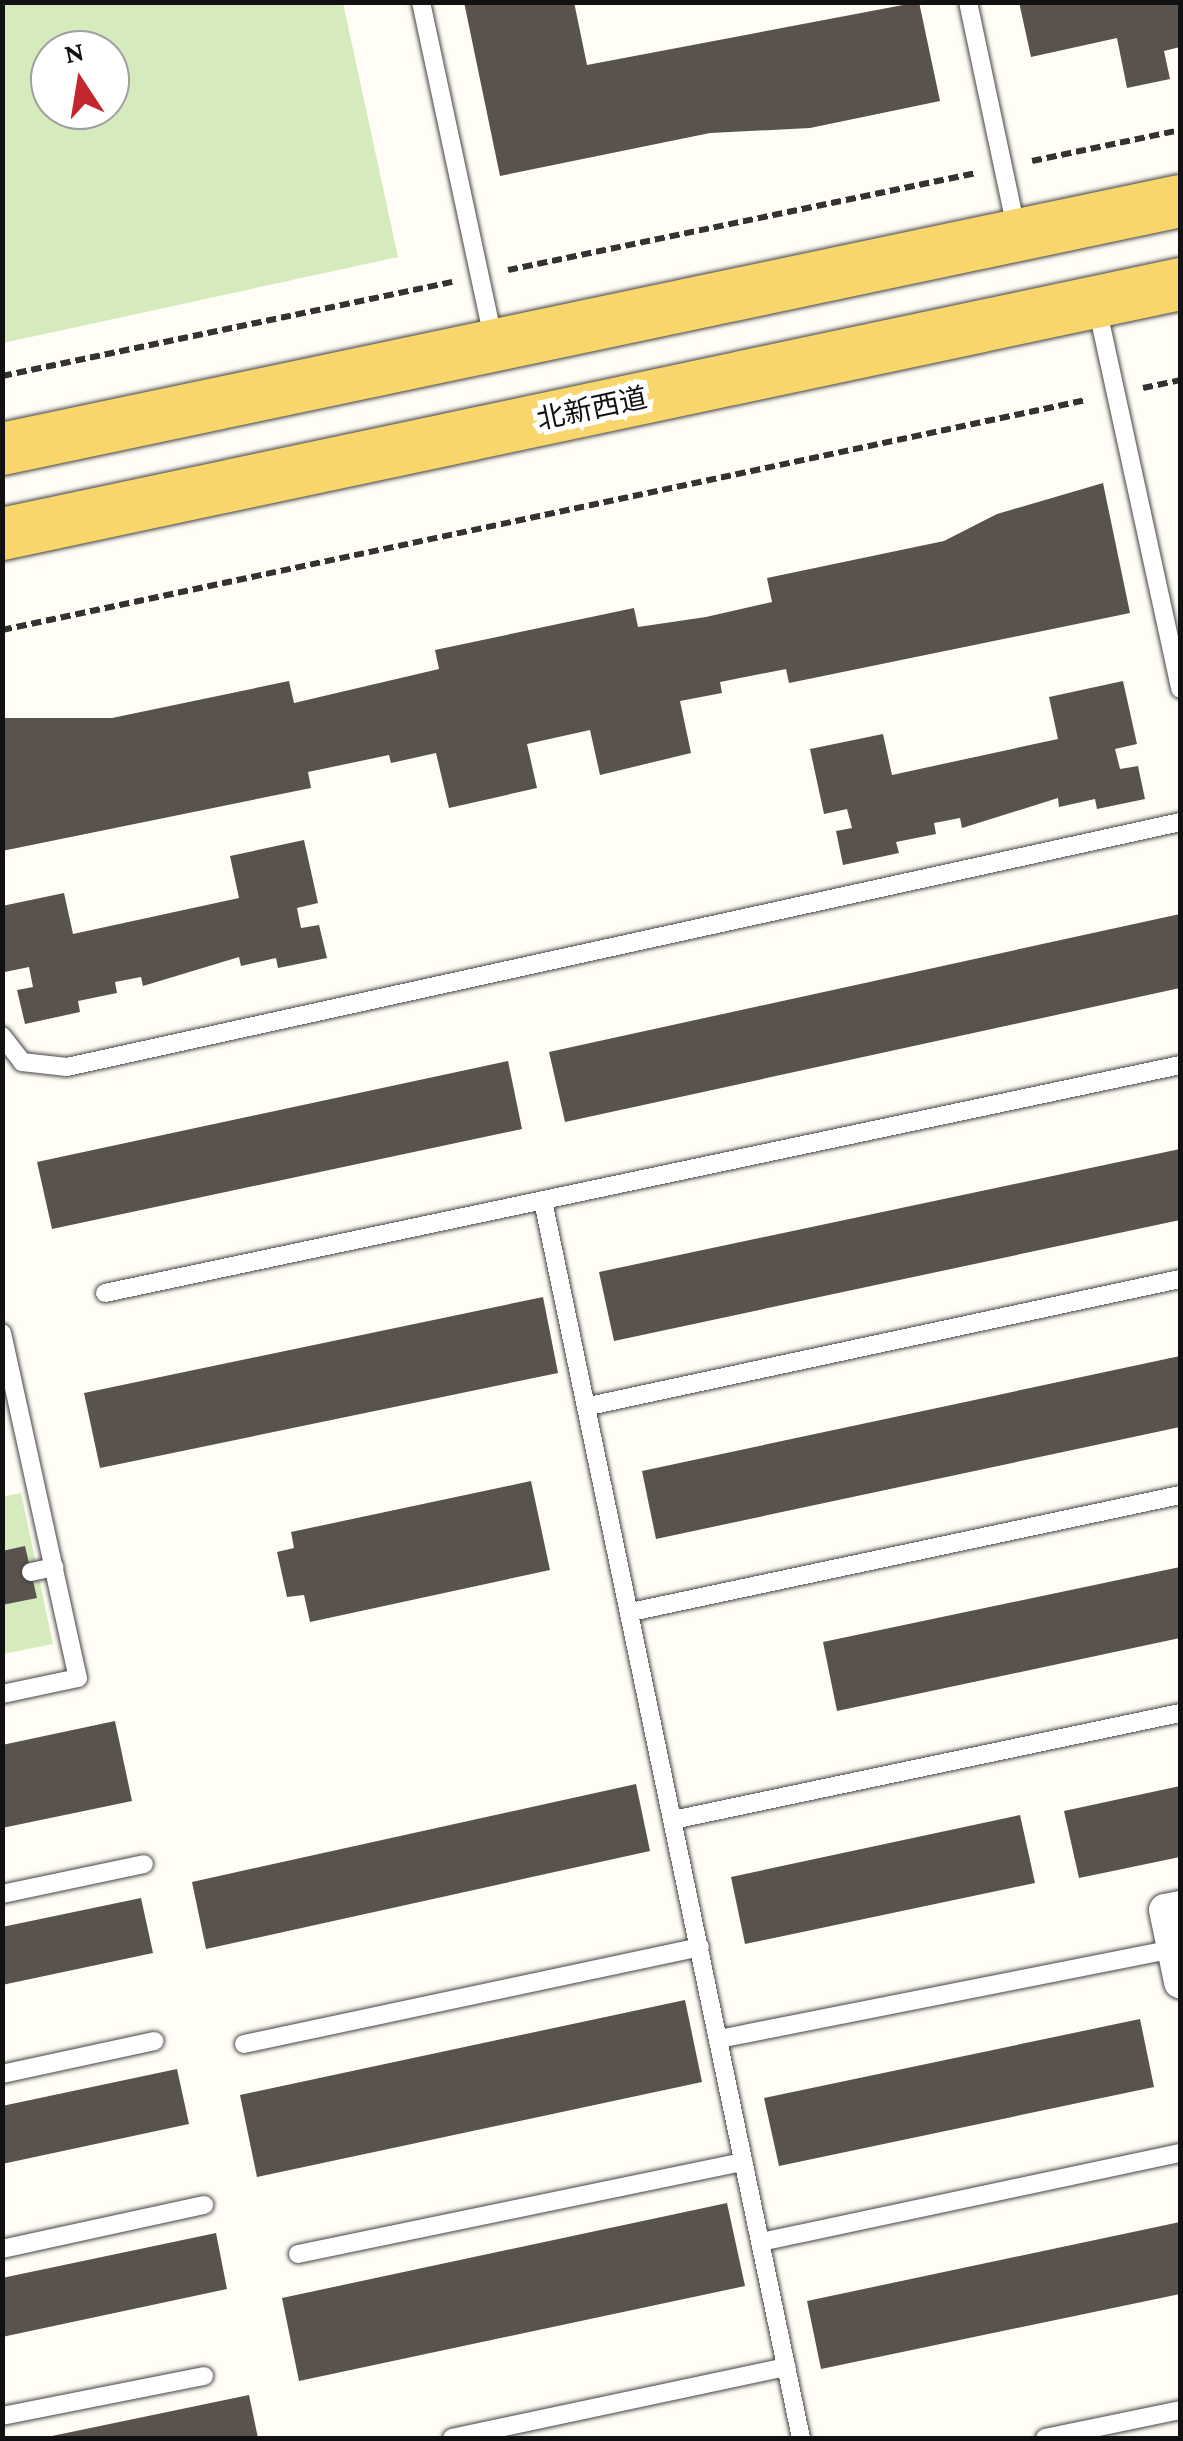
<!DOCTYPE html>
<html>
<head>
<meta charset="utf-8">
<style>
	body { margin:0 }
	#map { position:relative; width:1183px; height:2441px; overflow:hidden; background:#fffdf5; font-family:"Crimson Pro","Noto Sans SC",serif }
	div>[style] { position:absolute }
	.green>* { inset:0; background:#d5ebbd }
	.building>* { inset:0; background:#5a524d }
	.path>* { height:6px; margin-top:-3px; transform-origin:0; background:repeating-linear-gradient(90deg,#333 0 10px,transparent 0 15px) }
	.roads { filter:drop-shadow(0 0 2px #444) drop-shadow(0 0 2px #444) }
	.lane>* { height:18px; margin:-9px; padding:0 9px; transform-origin:9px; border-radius:9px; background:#fff }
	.street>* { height:32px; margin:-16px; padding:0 16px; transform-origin:16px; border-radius:16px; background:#fff }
	.primary>* { height:52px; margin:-26px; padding:0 26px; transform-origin:26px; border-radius:26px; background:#f9d66b }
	span { translate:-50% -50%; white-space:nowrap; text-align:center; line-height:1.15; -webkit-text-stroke:10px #fff; paint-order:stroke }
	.street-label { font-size:28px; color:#111 }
	.frame { position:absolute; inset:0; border:5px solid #111; pointer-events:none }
	.north { position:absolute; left:30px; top:30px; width:100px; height:100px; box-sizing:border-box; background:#fff; border:2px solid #a0a0a0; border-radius:50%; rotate:348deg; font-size:28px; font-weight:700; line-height:40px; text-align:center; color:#111 }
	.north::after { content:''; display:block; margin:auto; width:35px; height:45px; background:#c4262e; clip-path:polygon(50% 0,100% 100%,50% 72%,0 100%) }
</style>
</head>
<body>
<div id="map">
	<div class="green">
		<i style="clip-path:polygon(evenodd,2px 3px,343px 3px,398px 257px,3px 343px,2px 3px,50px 50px,110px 50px,110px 110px,50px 110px,50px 50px)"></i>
		<i style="clip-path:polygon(21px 1493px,53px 1644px,3px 1654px,2px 1497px)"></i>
	</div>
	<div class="building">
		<i style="clip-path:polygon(464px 2px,574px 2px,587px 65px,919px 2px,940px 101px,810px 128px,710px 133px,500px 176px)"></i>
		<i style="clip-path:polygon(1019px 2px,1180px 2px,1180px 47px,1164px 51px,1170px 79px,1127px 88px,1117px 38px,1031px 57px)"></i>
		<i style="clip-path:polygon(1103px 483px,1130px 613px,789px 683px,786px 669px,720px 682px,722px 693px,680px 701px,691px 753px,600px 775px,590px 730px,527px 744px,537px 788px,449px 808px,436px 753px,391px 763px,389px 755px,308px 772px,311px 788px,2px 851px,2px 718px,112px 718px,289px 681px,294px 703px,439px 669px,435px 650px,634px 608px,638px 627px,706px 617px,772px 602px,767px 578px,944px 541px,997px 514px)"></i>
		<i style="clip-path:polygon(1123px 681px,1137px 744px,1115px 749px,1120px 769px,1138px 766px,1145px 799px,1097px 809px,1095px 799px,1059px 807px,1058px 798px,962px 828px,960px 818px,934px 823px,936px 834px,896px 842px,899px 853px,843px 865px,836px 831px,852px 828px,847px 809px,824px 814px,810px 749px,883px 734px,892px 775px,1058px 739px,1049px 697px)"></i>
		<i style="clip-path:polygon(304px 840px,318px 903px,297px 908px,301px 928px,319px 925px,327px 958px,278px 968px,276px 958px,241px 966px,239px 957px,143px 986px,141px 977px,115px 982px,117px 993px,78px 1001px,80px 1012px,25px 1024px,17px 990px,33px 987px,29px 967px,5px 972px,2px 906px,64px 893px,73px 934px,239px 898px,230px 856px)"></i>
		<i style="clip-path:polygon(1180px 914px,1180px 988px,565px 1122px,549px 1052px)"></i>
		<i style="clip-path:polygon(508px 1061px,522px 1129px,52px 1229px,37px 1162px)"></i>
		<i style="clip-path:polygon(1180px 1149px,1180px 1220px,614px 1341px,599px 1272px)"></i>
		<i style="clip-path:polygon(543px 1297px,558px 1373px,100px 1468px,84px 1393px)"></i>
		<i style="clip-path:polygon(1180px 1356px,1180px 1427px,656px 1539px,642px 1471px)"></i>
		<i style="clip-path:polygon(531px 1481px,550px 1570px,310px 1622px,304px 1595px,287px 1597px,277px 1552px,294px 1548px,291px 1532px)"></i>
		<i style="clip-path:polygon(25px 1546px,37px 1598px,2px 1605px,2px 1551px)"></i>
		<i style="clip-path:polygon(1180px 1567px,1180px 1638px,837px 1711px,823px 1642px)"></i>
		<i style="clip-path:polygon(115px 1721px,132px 1801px,2px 1828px,2px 1745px)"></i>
		<i style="clip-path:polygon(636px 1784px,650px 1851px,206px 1949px,192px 1882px)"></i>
		<i style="clip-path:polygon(1180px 1786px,1180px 1857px,1079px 1878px,1064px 1811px)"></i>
		<i style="clip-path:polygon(1020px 1815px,1035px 1883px,745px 1944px,731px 1877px)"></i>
		<i style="clip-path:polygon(141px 1898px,153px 1953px,2px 1985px,2px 1927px)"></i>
		<i style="clip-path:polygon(685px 2000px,702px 2082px,257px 2177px,240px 2095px)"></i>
		<i style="clip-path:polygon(1140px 2019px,1154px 2087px,779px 2166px,764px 2098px)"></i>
		<i style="clip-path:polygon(177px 2069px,189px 2124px,2px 2164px,2px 2106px)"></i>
		<i style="clip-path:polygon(727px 2203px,745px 2286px,299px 2381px,282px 2298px)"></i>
		<i style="clip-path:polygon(1180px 2222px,1180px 2294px,821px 2369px,807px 2301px)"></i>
		<i style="clip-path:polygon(216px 2233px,227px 2289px,2px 2337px,2px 2278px)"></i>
		<i style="clip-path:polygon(249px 2395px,258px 2438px,48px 2438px,47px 2437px)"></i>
	</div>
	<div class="path">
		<i style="left:1032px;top:161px;width:151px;rotate:-11.8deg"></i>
		<i style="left:508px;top:270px;width:477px;rotate:-11.7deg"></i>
		<i style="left:2px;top:376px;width:460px;rotate:-11.8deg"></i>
		<i style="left:1143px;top:388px;width:38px;rotate:-12deg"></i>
		<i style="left:2px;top:630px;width:1108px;rotate:-11.98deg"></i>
	</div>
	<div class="roads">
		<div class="lane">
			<i style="left:421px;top:2px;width:345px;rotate:77.9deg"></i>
			<i style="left:968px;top:2px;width:235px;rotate:78deg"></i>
			<i style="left:1097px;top:307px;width:391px;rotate:77.7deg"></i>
			<i style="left:2px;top:1036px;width:33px;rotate:52deg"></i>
			<i style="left:22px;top:1062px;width:45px;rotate:6.3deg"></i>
			<i style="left:67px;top:1067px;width:1140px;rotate:-12.41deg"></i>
			<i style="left:543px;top:1201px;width:1264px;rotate:78.22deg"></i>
			<i style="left:105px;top:1293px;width:1099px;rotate:-11.97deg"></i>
			<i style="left:2px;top:1333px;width:353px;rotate:77.6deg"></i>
			<i style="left:78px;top:1678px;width:78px;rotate:168.1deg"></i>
			<i style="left:589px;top:1406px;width:604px;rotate:-12.13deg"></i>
			<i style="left:31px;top:1572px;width:24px;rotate:-12deg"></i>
			<i style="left:631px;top:1612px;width:561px;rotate:-12.03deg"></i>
			<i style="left:673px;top:1820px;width:518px;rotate:-11.92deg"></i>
			<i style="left:2px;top:1894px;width:145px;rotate:-11.9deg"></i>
			<i style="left:719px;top:2039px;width:464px;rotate:-11.2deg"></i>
			<i style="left:244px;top:2044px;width:466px;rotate:-12deg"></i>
			<i style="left:2px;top:2074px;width:156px;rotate:-12.2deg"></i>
			<i style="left:761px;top:2242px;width:428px;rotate:-12deg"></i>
			<i style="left:2px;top:2249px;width:207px;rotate:-12.3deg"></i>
			<i style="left:298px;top:2254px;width:455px;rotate:-11.7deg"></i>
			<i style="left:2px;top:2416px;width:206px;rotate:-11.2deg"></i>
			<i style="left:452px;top:2438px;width:342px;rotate:-12deg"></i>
			<i style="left:1045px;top:2438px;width:138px;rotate:-11.7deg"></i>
		</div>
		<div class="street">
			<i style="left:1180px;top:1907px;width:15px;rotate:169deg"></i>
			<i style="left:1165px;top:1910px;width:74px;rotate:78.2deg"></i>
		</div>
		<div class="primary">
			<i style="left:2px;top:449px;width:1204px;rotate:-11.89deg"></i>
			<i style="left:2px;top:534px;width:1204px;rotate:-11.98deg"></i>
		</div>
	</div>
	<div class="street-label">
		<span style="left:592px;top:409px;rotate:-12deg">北新西道</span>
	</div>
	<div class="frame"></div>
	<div class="north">N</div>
</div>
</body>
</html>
